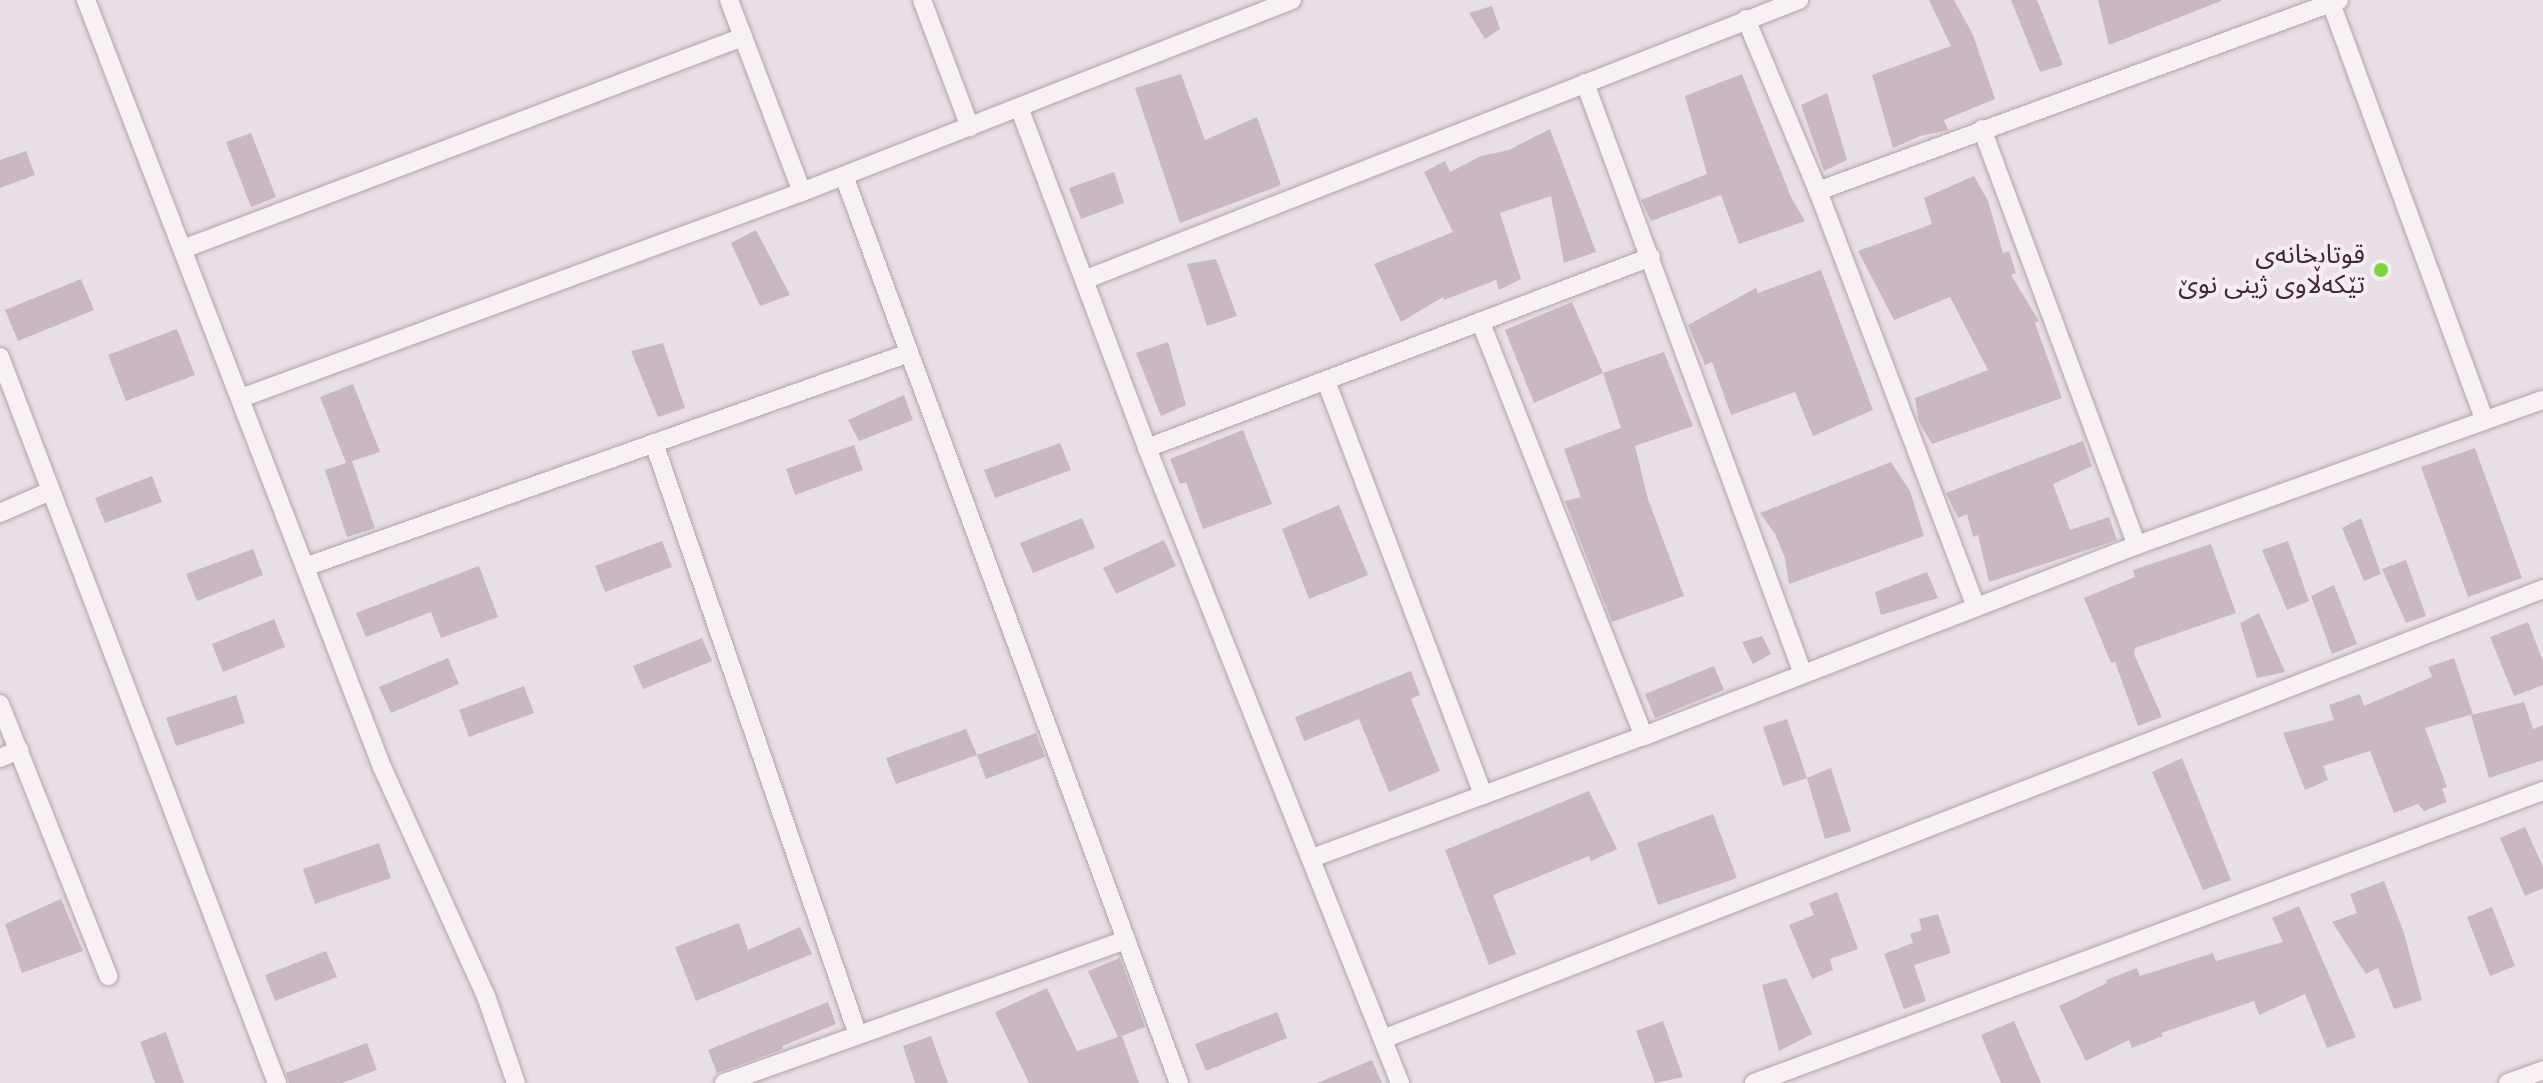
<!DOCTYPE html>
<html>
<head>
<meta charset="utf-8">
<style>
	body { margin:0 }
	#map { position:relative; width:2543px; height:1083px; overflow:hidden; background:#e8dee5; font-family:Raleway,"Noto Sans Arabic",sans-serif }
	div>[style] { position:absolute }
	.building>* { inset:0; background:#c9b8c2 }
	.roads { filter:drop-shadow(0 0 2px #b2a3ad) drop-shadow(0 0 2px #b2a3ad) }
	.minor>* { height:18px; margin:-9px; padding:0 9px; transform-origin:9px; border-radius:9px; background:#f7f1f4 }
	.dots>* { width:22px; height:22px; translate:-50% -50%; box-sizing:border-box; border:4px solid #f6edf3; border-radius:50% }
	span { translate:-50% -50%; white-space:nowrap; text-align:center; line-height:1.15; -webkit-text-stroke:8px #f6edf3; paint-order:stroke }
	.poi-label { font-size:26px; color:#402636 }
	.right { translate:-100% -50%; text-align:right }
</style>
</head>
<body>
<div id="map">
	<div class="building">
		<i style="clip-path:polygon(1929px 0,1954px 0,1973px 35px,1995px 99px,1944px 120px,1948px 130px,1920px 136px,1893px 148px,1872px 75px,1951px 46px)"></i>
		<i style="clip-path:polygon(2011px 0,2037px 0,2063px 65px,2040px 72px)"></i>
		<i style="clip-path:polygon(2098px 0,2221px 0,2221px 1px,2109px 45px)"></i>
		<i style="clip-path:polygon(1492px 6px,1500px 29px,1485px 39px,1469px 13px)"></i>
		<i style="clip-path:polygon(1181px 74px,1205px 140px,1257px 117px,1281px 185px,1180px 223px,1135px 88px)"></i>
		<i style="clip-path:polygon(1742px 74px,1791px 197px,1805px 221px,1739px 244px,1721px 195px,1651px 221px,1641px 200px,1707px 174px,1685px 96px)"></i>
		<i style="clip-path:polygon(1827px 93px,1847px 160px,1824px 171px,1801px 105px)"></i>
		<i style="clip-path:polygon(1550px 129px,1596px 252px,1564px 263px,1551px 196px,1500px 213px,1521px 279px,1499px 290px,1496px 280px,1444px 300px,1443px 297px,1401px 322px,1374px 264px,1453px 232px,1424px 172px,1445px 161px,1450px 172px,1481px 156px,1509px 150px)"></i>
		<i style="clip-path:polygon(251px 133px,276px 197px,251px 207px,226px 142px)"></i>
		<i style="clip-path:polygon(26px 151px,35px 175px,0 188px,0 160px)"></i>
		<i style="clip-path:polygon(1114px 172px,1124px 203px,1081px 219px,1069px 188px)"></i>
		<i style="clip-path:polygon(1974px 176px,1988px 201px,2003px 253px,2009px 251px,2016px 273px,2011px 275px,2039px 321px,2035px 323px,2062px 398px,1932px 444px,1919px 422px,1915px 398px,1988px 370px,1950px 297px,1894px 320px,1858px 251px,1932px 224px,1924px 198px)"></i>
		<i style="clip-path:polygon(756px 230px,790px 295px,760px 306px,731px 243px)"></i>
		<i style="clip-path:polygon(1216px 259px,1237px 316px,1207px 326px,1187px 264px)"></i>
		<i style="clip-path:polygon(1821px 270px,1873px 410px,1813px 436px,1795px 392px,1731px 415px,1712px 362px,1705px 365px,1688px 325px,1756px 288px,1758px 293px)"></i>
		<i style="clip-path:polygon(81px 279px,94px 310px,18px 341px,5px 310px)"></i>
		<i style="clip-path:polygon(1572px 302px,1603px 373px,1534px 403px,1505px 330px)"></i>
		<i style="clip-path:polygon(177px 329px,195px 375px,126px 401px,108px 355px)"></i>
		<i style="clip-path:polygon(1168px 342px,1186px 405px,1161px 416px,1136px 353px)"></i>
		<i style="clip-path:polygon(663px 343px,685px 408px,658px 417px,631px 351px)"></i>
		<i style="clip-path:polygon(1664px 352px,1693px 426px,1635px 446px,1648px 499px,1684px 596px,1612px 622px,1565px 501px,1581px 497px,1564px 449px,1621px 428px,1603px 373px)"></i>
		<i style="clip-path:polygon(353px 384px,380px 452px,352px 461px,375px 528px,347px 537px,325px 470px,346px 463px,320px 397px)"></i>
		<i style="clip-path:polygon(904px 395px,913px 420px,859px 441px,848px 420px)"></i>
		<i style="clip-path:polygon(1243px 430px,1272px 504px,1203px 529px,1186px 482px,1180px 484px,1170px 459px)"></i>
		<i style="clip-path:polygon(2083px 441px,2092px 466px,2053px 484px,2070px 530px,2109px 517px,2117px 540px,1989px 582px,1978px 535px,1973px 537px,1967px 514px,1958px 518px,1946px 493px)"></i>
		<i style="clip-path:polygon(1060px 443px,1071px 470px,995px 498px,984px 470px)"></i>
		<i style="clip-path:polygon(854px 445px,863px 470px,795px 495px,786px 469px)"></i>
		<i style="clip-path:polygon(2475px 448px,2522px 578px,2468px 597px,2421px 467px)"></i>
		<i style="clip-path:polygon(1891px 462px,1910px 491px,1924px 536px,1789px 584px,1785px 558px,1775px 534px,1760px 513px)"></i>
		<i style="clip-path:polygon(152px 476px,162px 502px,105px 523px,95px 498px)"></i>
		<i style="clip-path:polygon(1339px 505px,1368px 575px,1309px 599px,1282px 529px)"></i>
		<i style="clip-path:polygon(1082px 518px,1095px 548px,1033px 573px,1020px 543px)"></i>
		<i style="clip-path:polygon(2361px 518px,2381px 574px,2364px 581px,2342px 528px)"></i>
		<i style="clip-path:polygon(1164px 540px,1176px 566px,1116px 594px,1103px 568px)"></i>
		<i style="clip-path:polygon(662px 541px,672px 567px,605px 592px,595px 566px)"></i>
		<i style="clip-path:polygon(2288px 541px,2309px 601px,2287px 610px,2262px 550px)"></i>
		<i style="clip-path:polygon(2211px 544px,2236px 613px,2135px 648px,2134px 654px,2162px 717px,2138px 726px,2115px 662px,2111px 663px,2084px 598px,2135px 577px,2133px 570px)"></i>
		<i style="clip-path:polygon(253px 549px,263px 575px,197px 601px,186px 574px)"></i>
		<i style="clip-path:polygon(2406px 560px,2426px 616px,2406px 623px,2382px 569px)"></i>
		<i style="clip-path:polygon(479px 566px,498px 617px,441px 638px,431px 612px,366px 637px,356px 613px)"></i>
		<i style="clip-path:polygon(1927px 572px,1938px 598px,1881px 615px,1875px 592px)"></i>
		<i style="clip-path:polygon(2334px 585px,2357px 644px,2332px 654px,2311px 596px)"></i>
		<i style="clip-path:polygon(2259px 613px,2285px 672px,2257px 678px,2240px 623px)"></i>
		<i style="clip-path:polygon(274px 619px,285px 647px,223px 672px,212px 644px)"></i>
		<i style="clip-path:polygon(2528px 622px,2543px 661px,2543px 685px,2514px 696px,2490px 637px)"></i>
		<i style="clip-path:polygon(1762px 636px,1771px 654px,1753px 664px,1742px 642px)"></i>
		<i style="clip-path:polygon(702px 638px,712px 661px,643px 689px,633px 666px)"></i>
		<i style="clip-path:polygon(448px 658px,459px 684px,391px 713px,379px 687px)"></i>
		<i style="clip-path:polygon(2454px 658px,2473px 714px,2425px 728px,2447px 787px,2442px 789px,2447px 802px,2424px 811px,2418px 804px,2394px 813px,2370px 751px,2323px 766px,2328px 780px,2305px 790px,2283px 733px,2334px 720px,2329px 705px,2360px 694px,2364px 706px,2432px 677px,2428px 667px)"></i>
		<i style="clip-path:polygon(1714px 666px,1724px 690px,1655px 718px,1645px 694px)"></i>
		<i style="clip-path:polygon(1411px 671px,1420px 695px,1411px 699px,1440px 771px,1389px 792px,1359px 719px,1304px 741px,1295px 717px)"></i>
		<i style="clip-path:polygon(524px 686px,534px 713px,469px 737px,459px 710px)"></i>
		<i style="clip-path:polygon(236px 695px,245px 723px,176px 746px,166px 718px)"></i>
		<i style="clip-path:polygon(2524px 702px,2533px 729px,2543px 725px,2543px 760px,2489px 778px,2471px 715px)"></i>
		<i style="clip-path:polygon(1787px 719px,1807px 778px,1783px 786px,1763px 727px)"></i>
		<i style="clip-path:polygon(966px 729px,977px 755px,896px 784px,886px 758px)"></i>
		<i style="clip-path:polygon(1036px 733px,1045px 757px,986px 779px,977px 755px)"></i>
		<i style="clip-path:polygon(2182px 758px,2231px 880px,2203px 890px,2152px 772px)"></i>
		<i style="clip-path:polygon(1831px 768px,1851px 831px,1825px 839px,1807px 778px)"></i>
		<i style="clip-path:polygon(1589px 791px,1617px 849px,1591px 861px,1589px 856px,1493px 895px,1516px 954px,1489px 965px,1445px 850px)"></i>
		<i style="clip-path:polygon(1713px 814px,1737px 878px,1658px 905px,1637px 843px)"></i>
		<i style="clip-path:polygon(2525px 827px,2543px 867px,2543px 888px,2525px 896px,2500px 838px)"></i>
		<i style="clip-path:polygon(379px 843px,391px 878px,315px 904px,303px 869px)"></i>
		<i style="clip-path:polygon(2384px 881px,2404px 933px,2422px 1000px,2394px 1009px,2378px 968px,2366px 974px,2332px 922px,2357px 913px,2350px 894px)"></i>
		<i style="clip-path:polygon(1837px 892px,1858px 949px,1830px 959px,1833px 970px,1812px 979px,1789px 925px,1814px 915px,1809px 903px)"></i>
		<i style="clip-path:polygon(61px 899px,83px 951px,22px 973px,5px 924px)"></i>
		<i style="clip-path:polygon(2299px 906px,2356px 1037px,2327px 1048px,2305px 994px,2259px 1015px,2254px 1001px,2161px 1033px,2163px 1036px,2132px 1048px,2129px 1040px,2086px 1061px,2059px 1006px,2107px 983px,2106px 980px,2137px 968px,2140px 976px,2213px 953px,2216px 961px,2283px 942px,2272px 918px)"></i>
		<i style="clip-path:polygon(2492px 907px,2515px 966px,2490px 976px,2467px 917px)"></i>
		<i style="clip-path:polygon(1938px 914px,1951px 953px,1914px 965px,1926px 1001px,1904px 1009px,1884px 954px,1913px 943px,1910px 934px,1922px 930px,1919px 919px)"></i>
		<i style="clip-path:polygon(739px 923px,748px 950px,800px 927px,812px 954px,696px 1001px,675px 947px)"></i>
		<i style="clip-path:polygon(326px 951px,337px 977px,275px 1001px,265px 975px)"></i>
		<i style="clip-path:polygon(1120px 958px,1145px 1027px,1122px 1036px,1139px 1083px,1029px 1083px,995px 1012px,1047px 988px,1077px 1051px,1118px 1037px,1088px 971px)"></i>
		<i style="clip-path:polygon(1786px 978px,1812px 1034px,1779px 1051px,1762px 985px)"></i>
		<i style="clip-path:polygon(828px 1002px,836px 1024px,782px 1046px,783px 1049px,717px 1073px,708px 1050px)"></i>
		<i style="clip-path:polygon(1277px 1012px,1287px 1038px,1206px 1071px,1195px 1044px)"></i>
		<i style="clip-path:polygon(1663px 1021px,1683px 1077px,1655px 1083px,1636px 1031px)"></i>
		<i style="clip-path:polygon(2014px 1021px,2041px 1083px,2001px 1083px,1981px 1035px)"></i>
		<i style="clip-path:polygon(166px 1032px,184px 1083px,155px 1083px,140px 1042px)"></i>
		<i style="clip-path:polygon(931px 1036px,948px 1083px,915px 1083px,903px 1046px)"></i>
		<i style="clip-path:polygon(367px 1043px,377px 1070px,342px 1083px,289px 1083px,286px 1073px)"></i>
		<i style="clip-path:polygon(1372px 1060px,1382px 1083px,1317px 1083px)"></i>
	</div>
	<div class="roads">
		<div class="minor">
			<i style="left:86px;top:0;width:822px;rotate:68.9deg"></i>
			<i style="left:382px;top:767px;width:252px;rotate:65.6deg"></i>
			<i style="left:486px;top:996px;width:92px;rotate:71deg"></i>
			<i style="left:729px;top:0;width:205px;rotate:69.2deg"></i>
			<i style="left:922px;top:0;width:136px;rotate:69.3deg"></i>
			<i style="left:2331px;top:3px;width:443px;rotate:69.8deg"></i>
			<i style="left:1746px;top:19px;width:186px;rotate:67.3deg"></i>
			<i style="left:1818px;top:191px;width:444px;rotate:69.2deg"></i>
			<i style="left:1585px;top:83px;width:630px;rotate:69.75deg"></i>
			<i style="left:1019px;top:107px;width:364px;rotate:69.4deg"></i>
			<i style="left:1147px;top:448px;width:684px;rotate:68.28deg"></i>
			<i style="left:1982px;top:129px;width:444px;rotate:69.6deg"></i>
			<i style="left:844px;top:176px;width:967px;rotate:69.73deg"></i>
			<i style="left:1818px;top:191px;width:555px;rotate:-20.13deg"></i>
			<i style="left:183px;top:249px;width:599px;rotate:-20.74deg"></i>
			<i style="left:1084px;top:280px;width:768px;rotate:-21.39deg"></i>
			<i style="left:1481px;top:323px;width:444px;rotate:68.5deg"></i>
			<i style="left:0;top:357px;width:777px;rotate:69.12deg"></i>
			<i style="left:1326px;top:381px;width:443px;rotate:69.2deg"></i>
			<i style="left:241px;top:398px;width:598px;rotate:-20.16deg"></i>
			<i style="left:802px;top:192px;width:526px;rotate:-21.4deg"></i>
			<i style="left:654px;top:443px;width:626px;rotate:70.99deg"></i>
			<i style="left:1147px;top:448px;width:539px;rotate:-20.76deg"></i>
			<i style="left:0;top:513px;width:55px;rotate:-23.7deg"></i>
			<i style="left:305px;top:567px;width:641px;rotate:-19.51deg"></i>
			<i style="left:0;top:704px;width:293px;rotate:68.3deg"></i>
			<i style="left:0;top:758px;width:21px;rotate:-23deg"></i>
			<i style="left:1312px;top:858px;width:354px;rotate:-20.2deg"></i>
			<i style="left:1644px;top:736px;width:529px;rotate:-21.18deg"></i>
			<i style="left:2137px;top:545px;width:431px;rotate:-19.7deg"></i>
			<i style="left:1383px;top:1039px;width:1244px;rotate:-21.2deg"></i>
			<i style="left:724px;top:1083px;width:427px;rotate:-19.6deg"></i>
			<i style="left:1754px;top:1083px;width:841px;rotate:-20.31deg"></i>
			<i style="left:2508px;top:1083px;width:37px;rotate:-20deg"></i>
		</div>
	</div>
	<div class="dots">
		<i style="left:2381px;top:270px;background:#79d739"></i>
	</div>
	<div class="poi-label">
		<span class="right" style="left:2365px;top:270px">قوتابخانەی<br>تێکەڵاوی ژینی نوێ</span>
	</div>
</div>
</body>
</html>
